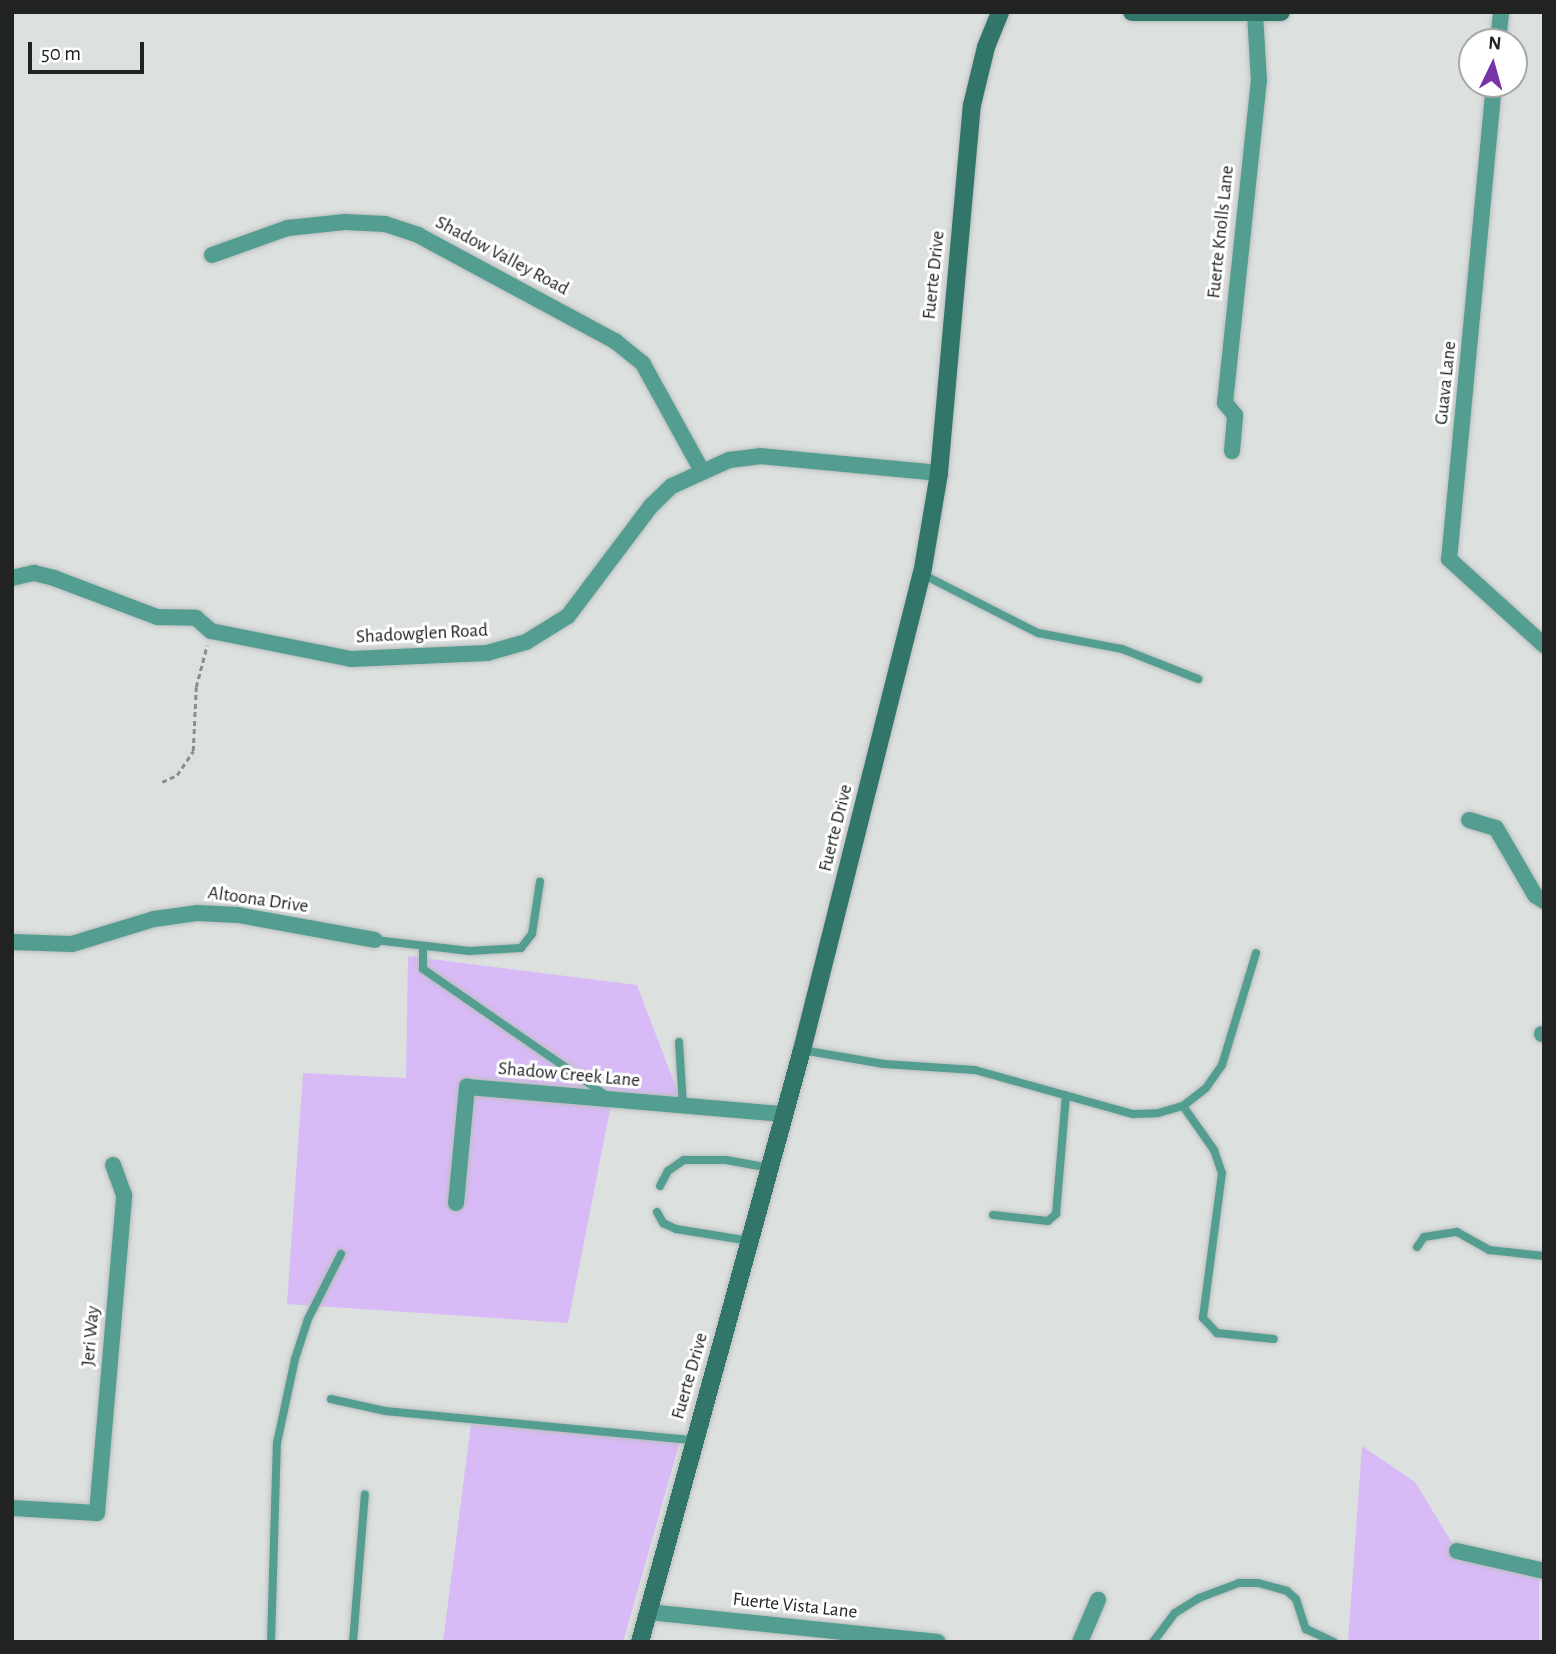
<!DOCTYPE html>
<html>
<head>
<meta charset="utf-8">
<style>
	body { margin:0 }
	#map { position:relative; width:1556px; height:1654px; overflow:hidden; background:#dce0df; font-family:"Alegreya Sans",sans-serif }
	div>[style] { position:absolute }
	.green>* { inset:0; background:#d8bbf6 }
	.path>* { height:2.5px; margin-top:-1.25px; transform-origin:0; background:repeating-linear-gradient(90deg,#8a8d8c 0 5px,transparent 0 8.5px) }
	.roads { filter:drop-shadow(0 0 2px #babebd) drop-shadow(0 0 2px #babebd) }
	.lane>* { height:8px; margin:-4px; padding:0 4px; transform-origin:4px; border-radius:4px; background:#539e90 }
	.street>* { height:16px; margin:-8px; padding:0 8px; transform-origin:8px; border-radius:8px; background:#539e90 }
	.secondary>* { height:18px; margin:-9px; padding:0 9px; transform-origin:9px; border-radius:9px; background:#327569 }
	span { translate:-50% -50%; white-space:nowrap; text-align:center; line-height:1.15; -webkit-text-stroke:6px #fff; paint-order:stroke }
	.street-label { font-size:19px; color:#212222 }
	.frame { position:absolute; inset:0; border:14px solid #212222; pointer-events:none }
	.north { position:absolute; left:1458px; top:28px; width:70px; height:70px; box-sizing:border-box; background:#fff; border:2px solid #a6a7a7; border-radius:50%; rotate:5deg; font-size:19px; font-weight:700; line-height:28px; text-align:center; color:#212222 }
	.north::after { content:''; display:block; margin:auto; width:24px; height:32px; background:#7634a8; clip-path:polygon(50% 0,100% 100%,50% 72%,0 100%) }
	.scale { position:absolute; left:28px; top:42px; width:116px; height:32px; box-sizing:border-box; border:4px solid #212222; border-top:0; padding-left:9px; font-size:21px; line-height:24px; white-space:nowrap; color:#212222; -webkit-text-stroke:5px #fff; paint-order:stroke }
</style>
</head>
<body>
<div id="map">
	<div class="green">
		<i style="clip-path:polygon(408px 956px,637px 985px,683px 1106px,612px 1100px,568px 1323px,287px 1304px,303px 1073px,406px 1078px)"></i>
		<i style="clip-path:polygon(471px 1424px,680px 1441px,623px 1642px,443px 1642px)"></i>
		<i style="clip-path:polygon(1362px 1446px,1415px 1482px,1457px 1551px,1539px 1569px,1539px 1642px,1348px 1642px)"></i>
	</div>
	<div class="path">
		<i style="left:162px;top:782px;width:17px;rotate:-25deg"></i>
		<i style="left:177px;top:775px;width:29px;rotate:-56deg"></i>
		<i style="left:193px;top:751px;width:64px;rotate:-87.3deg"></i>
		<i style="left:196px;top:687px;width:43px;rotate:-75.3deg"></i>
	</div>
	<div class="roads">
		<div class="lane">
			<i style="left:922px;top:574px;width:130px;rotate:27deg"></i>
			<i style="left:1038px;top:633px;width:86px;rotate:10.8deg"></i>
			<i style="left:1122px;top:649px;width:82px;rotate:21.5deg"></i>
			<i style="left:375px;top:940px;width:95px;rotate:6.7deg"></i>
			<i style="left:469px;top:951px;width:52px;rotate:-3.3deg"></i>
			<i style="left:521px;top:948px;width:18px;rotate:-52deg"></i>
			<i style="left:532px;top:934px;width:53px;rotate:-81.3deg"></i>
			<i style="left:423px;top:946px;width:23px;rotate:90deg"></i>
			<i style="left:423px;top:969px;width:224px;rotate:34.6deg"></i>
			<i style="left:679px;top:1042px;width:63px;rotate:86.4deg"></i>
			<i style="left:802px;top:1050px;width:83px;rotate:9.7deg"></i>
			<i style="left:884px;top:1064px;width:91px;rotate:3.8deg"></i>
			<i style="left:975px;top:1070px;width:164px;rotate:15.6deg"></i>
			<i style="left:1133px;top:1114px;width:25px;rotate:-2deg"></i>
			<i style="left:1158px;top:1113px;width:26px;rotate:-16deg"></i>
			<i style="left:1183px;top:1106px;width:29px;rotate:-38deg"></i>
			<i style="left:1206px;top:1088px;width:28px;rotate:-55deg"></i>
			<i style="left:1222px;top:1065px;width:117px;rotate:-73.1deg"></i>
			<i style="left:1183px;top:1106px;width:54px;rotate:54.8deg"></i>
			<i style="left:1214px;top:1150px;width:24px;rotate:71deg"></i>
			<i style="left:1222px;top:1173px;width:146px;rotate:97.5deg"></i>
			<i style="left:1203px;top:1318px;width:21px;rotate:47deg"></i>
			<i style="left:1217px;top:1333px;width:57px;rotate:6deg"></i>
			<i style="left:660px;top:1186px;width:17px;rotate:-62deg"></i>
			<i style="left:668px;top:1171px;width:19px;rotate:-35deg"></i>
			<i style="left:684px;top:1160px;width:42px"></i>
			<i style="left:726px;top:1160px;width:45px;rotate:10.3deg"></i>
			<i style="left:657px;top:1212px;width:13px;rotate:61deg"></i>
			<i style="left:663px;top:1223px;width:14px;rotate:25deg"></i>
			<i style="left:676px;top:1229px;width:75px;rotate:9.2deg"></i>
			<i style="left:993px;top:1215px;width:55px;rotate:6.2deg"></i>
			<i style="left:1048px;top:1221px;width:11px;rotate:-41deg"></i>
			<i style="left:1056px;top:1214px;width:119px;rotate:-85.2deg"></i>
			<i style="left:1417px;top:1247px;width:12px;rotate:-55deg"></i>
			<i style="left:1424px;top:1237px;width:33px;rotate:-9deg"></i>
			<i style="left:1457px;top:1232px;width:37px;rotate:29deg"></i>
			<i style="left:1489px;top:1250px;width:55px;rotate:6.2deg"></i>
			<i style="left:331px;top:1399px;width:55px;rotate:12.5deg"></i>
			<i style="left:385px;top:1411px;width:310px;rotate:5.4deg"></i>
			<i style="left:271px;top:1642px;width:199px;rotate:-88.3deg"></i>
			<i style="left:277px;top:1443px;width:86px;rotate:-77.9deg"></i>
			<i style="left:295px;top:1359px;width:42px;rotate:-72deg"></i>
			<i style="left:308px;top:1319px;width:73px;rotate:-63.1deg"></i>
			<i style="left:353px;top:1642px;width:148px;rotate:-85.4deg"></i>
			<i style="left:1153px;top:1642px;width:36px;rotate:-53deg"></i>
			<i style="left:1175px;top:1613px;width:28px;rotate:-32deg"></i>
			<i style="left:1199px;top:1598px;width:43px;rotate:-20.6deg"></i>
			<i style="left:1239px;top:1583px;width:19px"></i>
			<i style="left:1258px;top:1583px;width:30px;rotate:15deg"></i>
			<i style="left:1287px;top:1591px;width:12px;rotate:42deg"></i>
			<i style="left:1296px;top:1599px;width:32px;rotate:72deg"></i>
			<i style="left:1306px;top:1629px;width:31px;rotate:25deg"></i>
		</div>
		<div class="street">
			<i style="left:1498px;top:42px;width:30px;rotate:-84deg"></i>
			<i style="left:1494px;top:84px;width:477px;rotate:95.4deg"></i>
			<i style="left:1449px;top:559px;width:128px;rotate:42.2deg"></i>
			<i style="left:212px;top:255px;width:81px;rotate:-19.6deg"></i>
			<i style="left:288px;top:228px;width:57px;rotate:-6deg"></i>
			<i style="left:345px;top:222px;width:40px;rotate:2.9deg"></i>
			<i style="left:385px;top:224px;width:35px;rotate:18deg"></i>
			<i style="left:418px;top:235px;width:224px;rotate:28.3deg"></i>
			<i style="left:615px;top:341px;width:36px;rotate:39deg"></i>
			<i style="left:643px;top:364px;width:122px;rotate:61.1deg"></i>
			<i style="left:1232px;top:451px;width:36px;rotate:-85deg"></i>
			<i style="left:1235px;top:415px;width:16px;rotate:-130deg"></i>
			<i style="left:1225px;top:403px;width:324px;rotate:-84deg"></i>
			<i style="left:1259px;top:81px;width:67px;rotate:-93.4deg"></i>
			<i style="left:12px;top:578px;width:23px;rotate:-13deg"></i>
			<i style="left:34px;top:573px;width:21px;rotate:14deg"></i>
			<i style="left:54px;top:578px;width:110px;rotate:20.7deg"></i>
			<i style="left:157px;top:617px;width:39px;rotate:1deg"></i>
			<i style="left:196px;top:618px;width:20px;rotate:41deg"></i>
			<i style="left:211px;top:631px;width:143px;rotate:11.3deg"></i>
			<i style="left:351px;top:659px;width:136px;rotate:-2.5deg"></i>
			<i style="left:487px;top:653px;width:41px;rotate:-15.8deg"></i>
			<i style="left:526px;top:642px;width:49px;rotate:-31.8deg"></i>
			<i style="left:568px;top:616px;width:138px;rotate:-53deg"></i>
			<i style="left:651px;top:506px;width:29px;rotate:-44deg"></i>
			<i style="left:672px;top:486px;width:63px;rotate:-24.5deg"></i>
			<i style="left:729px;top:460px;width:31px;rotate:-7deg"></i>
			<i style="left:760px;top:456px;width:180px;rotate:5.4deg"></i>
			<i style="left:1469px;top:820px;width:28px;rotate:17deg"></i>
			<i style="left:1496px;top:828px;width:78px;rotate:59.8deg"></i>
			<i style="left:1535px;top:895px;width:11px;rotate:34deg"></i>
			<i style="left:12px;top:942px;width:60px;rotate:1.9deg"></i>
			<i style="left:72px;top:944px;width:86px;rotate:-17deg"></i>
			<i style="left:154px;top:919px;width:43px;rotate:-7.9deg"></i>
			<i style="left:197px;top:913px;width:41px;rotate:2.8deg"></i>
			<i style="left:238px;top:915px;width:139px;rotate:10.3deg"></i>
			<i style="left:1542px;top:1034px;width:2px"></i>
			<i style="left:456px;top:1203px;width:117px;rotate:-84.6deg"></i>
			<i style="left:467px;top:1087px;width:318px;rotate:4.9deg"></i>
			<i style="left:12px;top:1508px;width:85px;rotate:3.4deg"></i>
			<i style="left:97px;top:1513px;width:319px;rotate:-85.1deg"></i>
			<i style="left:124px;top:1195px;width:32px;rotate:-110deg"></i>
			<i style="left:1457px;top:1551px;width:89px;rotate:12.9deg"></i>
			<i style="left:649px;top:1612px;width:290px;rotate:5.9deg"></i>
			<i style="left:1080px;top:1642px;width:46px;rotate:-66.8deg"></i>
		</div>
		<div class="secondary">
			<i style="left:1132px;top:12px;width:149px"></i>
			<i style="left:640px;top:1642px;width:614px;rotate:-74.7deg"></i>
			<i style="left:802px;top:1050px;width:491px;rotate:-75.9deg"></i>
			<i style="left:922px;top:574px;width:102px;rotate:-80.4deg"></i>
			<i style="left:939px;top:473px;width:369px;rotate:-84.9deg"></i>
			<i style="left:972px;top:105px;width:60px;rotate:-76.4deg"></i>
			<i style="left:986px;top:47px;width:38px;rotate:-68deg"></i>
		</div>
	</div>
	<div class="street-label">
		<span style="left:1221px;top:232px;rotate:-84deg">Fuerte Knolls Lane</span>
		<span style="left:502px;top:256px;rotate:28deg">Shadow Valley Road</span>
		<span style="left:934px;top:275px;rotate:-84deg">Fuerte Drive</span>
		<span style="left:1446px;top:383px;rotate:-84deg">Guava Lane</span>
		<span style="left:422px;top:634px;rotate:-3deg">Shadowglen Road</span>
		<span style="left:836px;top:828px;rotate:-76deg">Fuerte Drive</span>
		<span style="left:258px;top:900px;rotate:8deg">Altoona Drive</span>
		<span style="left:569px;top:1075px;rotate:5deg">Shadow Creek Lane</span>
		<span style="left:91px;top:1336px;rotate:-85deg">Jeri Way</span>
		<span style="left:690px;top:1376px;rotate:-74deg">Fuerte Drive</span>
		<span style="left:795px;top:1606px;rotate:6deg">Fuerte Vista Lane</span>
	</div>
	<div class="frame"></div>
	<div class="north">N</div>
	<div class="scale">50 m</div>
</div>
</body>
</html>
